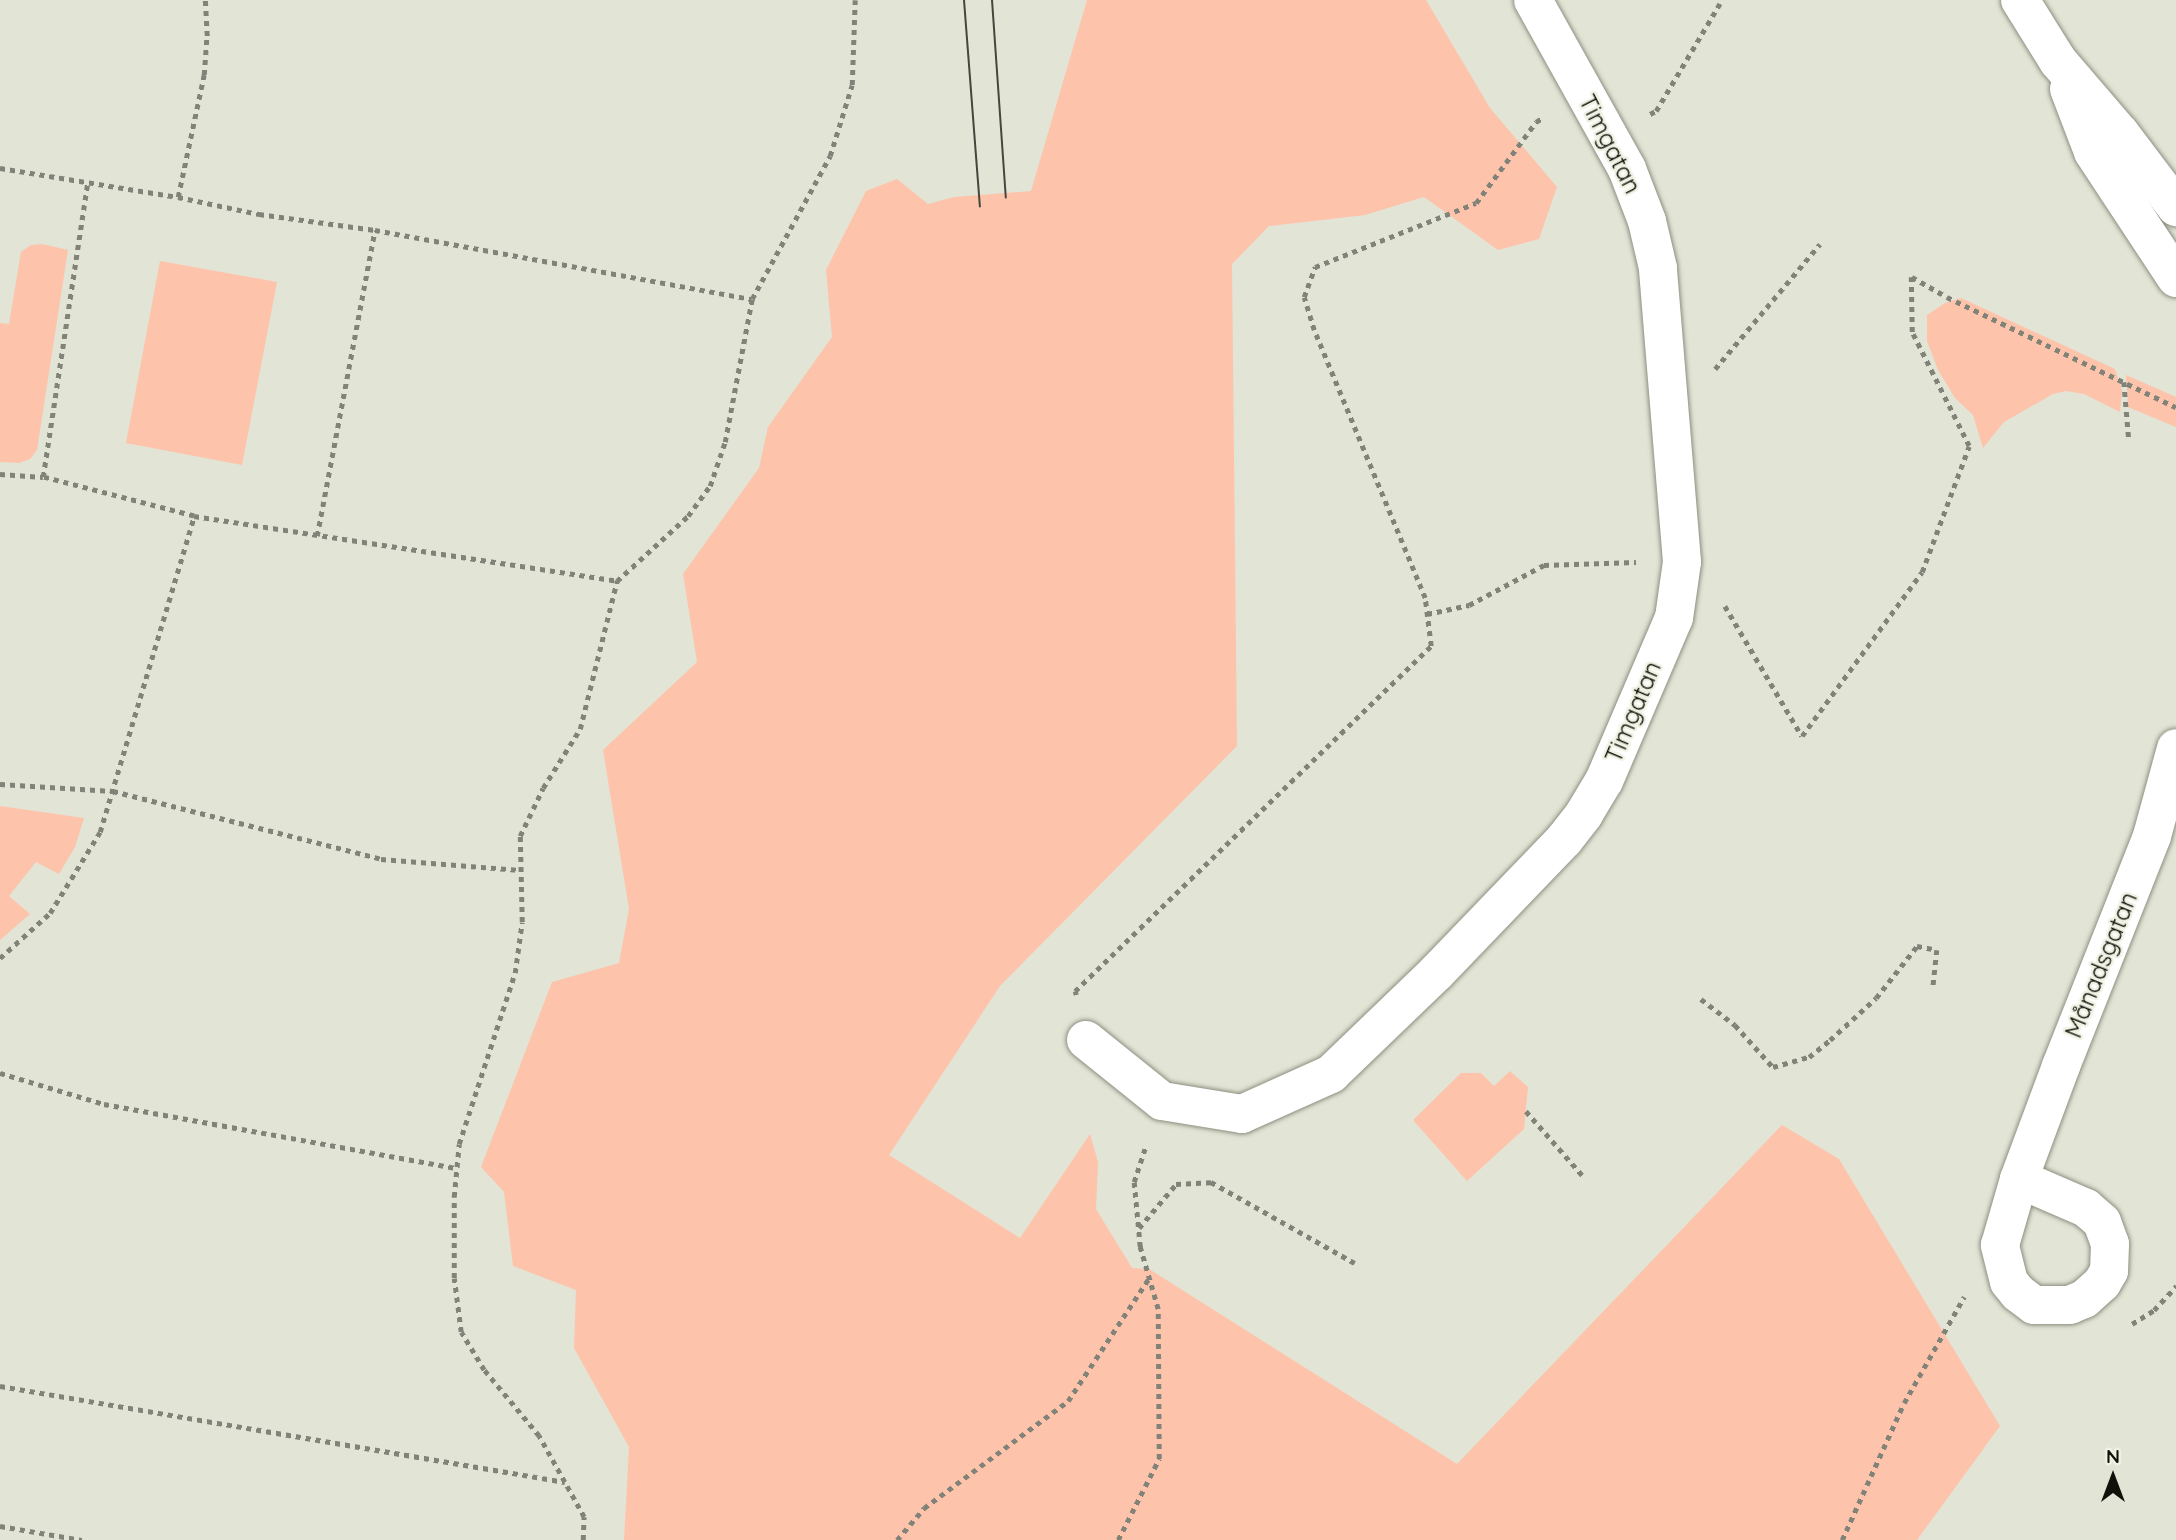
<!DOCTYPE html>
<html>
<head>
<meta charset="utf-8">
<style>
	body { margin:0 }
	#map { position:relative; width:2176px; height:1540px; overflow:hidden; background:#e2e4d5; font-family:Quicksand,sans-serif }
	div>[style] { position:absolute }
	.green>* { inset:0; background:#fec3ab }
	.path>* { height:4.5px; margin-top:-2.25px; transform-origin:0; background:repeating-linear-gradient(90deg,#828378 0 5px,transparent 0 10px) }
	.roads { filter:drop-shadow(0 0 2px #8e8f81) drop-shadow(0 0 2px #8e8f81) }
	.minor>* { height:38px; margin:-19px; padding:0 19px; transform-origin:19px; border-radius:19px; background:#fff }
	.tram>* { height:2px; margin:-1px; padding:0 1px; transform-origin:1px; border-radius:1px; background:#45463e }
	span { translate:-50% -50%; white-space:nowrap; text-align:center; line-height:1.15; -webkit-text-stroke:5px #eff1e2; paint-order:stroke }
	.street-label { font-size:24px; color:#11110c }
	.north { position:absolute; left:2078px; top:1442px; width:70px; height:70px; -webkit-text-stroke:5px #eff1e2; paint-order:stroke; rotate:0deg; font-size:19px; font-weight:700; line-height:28px; text-align:center; color:#11110c }
	.north::after { content:''; display:block; margin:auto; width:24px; height:32px; background:#11110c; clip-path:polygon(50% 0,100% 100%,50% 72%,0 100%) }
</style>
</head>
<body>
<div id="map">
	<div class="green">
		<i style="clip-path:polygon(1087px 0,1426px 0,1490px 108px,1557px 187px,1539px 239px,1498px 250px,1424px 197px,1365px 215px,1269px 226px,1232px 264px,1237px 746px,1000px 986px,889px 1155px,1020px 1238px,1090px 1134px,1098px 1162px,1096px 1209px,1132px 1268px,1149px 1269px,1457px 1464px,1782px 1125px,1839px 1159px,2000px 1426px,1917px 1540px,624px 1540px,629px 1447px,574px 1348px,576px 1290px,513px 1266px,504px 1192px,481px 1167px,552px 982px,619px 963px,629px 909px,603px 750px,697px 662px,683px 574px,759px 468px,768px 427px,832px 337px,826px 270px,866px 191px,897px 179px,928px 204px,954px 197px,1031px 191px)"></i>
		<i style="clip-path:polygon(42px 244px,68px 250px,37px 450px,30px 459px,19px 463px,0 462px,0 323px,9px 324px,21px 252px,31px 245px)"></i>
		<i style="clip-path:polygon(160px 261px,277px 282px,242px 465px,126px 443px)"></i>
		<i style="clip-path:polygon(1961px 298px,2115px 369px,2122px 390px,2120px 412px,2084px 394px,2066px 391px,2053px 394px,2004px 422px,1983px 448px,1973px 415px,1955px 398px,1938px 370px,1927px 341px,1927px 315px,1945px 303px)"></i>
		<i style="clip-path:polygon(2126px 375px,2176px 397px,2176px 427px,2128px 407px)"></i>
		<i style="clip-path:polygon(0 806px,84px 818px,75px 847px,59px 874px,36px 862px,9px 896px,30px 914px,0 940px)"></i>
		<i style="clip-path:polygon(1510px 1071px,1528px 1087px,1524px 1129px,1467px 1181px,1413px 1120px,1461px 1073px,1481px 1073px,1494px 1086px)"></i>
	</div>
	<div class="path">
		<i style="left:1650px;top:114px;width:7px;rotate:-27deg"></i>
		<i style="left:1656px;top:111px;width:129px;rotate:-59.3deg"></i>
		<i style="left:0;top:168px;width:180px;rotate:9.3deg"></i>
		<i style="left:178px;top:197px;width:83px;rotate:11.9deg"></i>
		<i style="left:259px;top:214px;width:117px;rotate:7.9deg"></i>
		<i style="left:375px;top:230px;width:383px;rotate:10.4deg"></i>
		<i style="left:178px;top:197px;width:125px;rotate:-78deg"></i>
		<i style="left:204px;top:75px;width:39px;rotate:-86deg"></i>
		<i style="left:207px;top:36px;width:36px;rotate:-93deg"></i>
		<i style="left:1912px;top:277px;width:40px;rotate:29.7deg"></i>
		<i style="left:1947px;top:297px;width:254px;rotate:25.7deg"></i>
		<i style="left:1715px;top:369px;width:163px;rotate:-50deg"></i>
		<i style="left:2124px;top:382px;width:58px;rotate:85.1deg"></i>
		<i style="left:0;top:474px;width:43px;rotate:4deg"></i>
		<i style="left:194px;top:516px;width:428px;rotate:8.7deg"></i>
		<i style="left:317px;top:536px;width:311px;rotate:-79.3deg"></i>
		<i style="left:1725px;top:606px;width:151px;rotate:59.4deg"></i>
		<i style="left:1802px;top:736px;width:203px;rotate:-53.8deg"></i>
		<i style="left:1922px;top:572px;width:134px;rotate:-69.5deg"></i>
		<i style="left:1969px;top:446px;width:127px;rotate:-116.6deg"></i>
		<i style="left:1912px;top:332px;width:55px;rotate:-91deg"></i>
		<i style="left:1427px;top:614px;width:43px;rotate:-12.1deg"></i>
		<i style="left:1469px;top:605px;width:85px;rotate:-28.1deg"></i>
		<i style="left:1544px;top:565px;width:92px;rotate:-1.9deg"></i>
		<i style="left:0;top:784px;width:113px;rotate:3.5deg"></i>
		<i style="left:113px;top:791px;width:276px;rotate:14.2deg"></i>
		<i style="left:381px;top:859px;width:139px;rotate:4.5deg"></i>
		<i style="left:0;top:958px;width:67px;rotate:-42deg"></i>
		<i style="left:50px;top:913px;width:95px;rotate:-58.3deg"></i>
		<i style="left:100px;top:832px;width:330px;rotate:-73.4deg"></i>
		<i style="left:194px;top:516px;width:156px;rotate:-165.5deg"></i>
		<i style="left:43px;top:477px;width:299px;rotate:-81.4deg"></i>
		<i style="left:1076px;top:995px;width:4px;rotate:-104deg"></i>
		<i style="left:1075px;top:991px;width:496px;rotate:-44.1deg"></i>
		<i style="left:1431px;top:646px;width:48px;rotate:-97.1deg"></i>
		<i style="left:1425px;top:598px;width:290px;rotate:-112.5deg"></i>
		<i style="left:1314px;top:330px;width:34px;rotate:-107deg"></i>
		<i style="left:1304px;top:297px;width:32px;rotate:-70deg"></i>
		<i style="left:1315px;top:267px;width:173px;rotate:-21.7deg"></i>
		<i style="left:1476px;top:203px;width:101px;rotate:-53.5deg"></i>
		<i style="left:1536px;top:122px;width:9px;rotate:-32deg"></i>
		<i style="left:1701px;top:999px;width:43px;rotate:37.4deg"></i>
		<i style="left:1735px;top:1025px;width:57px;rotate:47.9deg"></i>
		<i style="left:1773px;top:1067px;width:37px;rotate:-16deg"></i>
		<i style="left:1809px;top:1057px;width:27px;rotate:-39deg"></i>
		<i style="left:1830px;top:1040px;width:62px;rotate:-42.4deg"></i>
		<i style="left:1876px;top:998px;width:66px;rotate:-51.7deg"></i>
		<i style="left:1917px;top:946px;width:20px;rotate:11deg"></i>
		<i style="left:1937px;top:950px;width:37px;rotate:96deg"></i>
		<i style="left:0;top:1073px;width:109px;rotate:16.6deg"></i>
		<i style="left:104px;top:1104px;width:359px;rotate:10.3deg"></i>
		<i style="left:1526px;top:1111px;width:88px;rotate:48.7deg"></i>
		<i style="left:1139px;top:1228px;width:57px;rotate:-49.9deg"></i>
		<i style="left:1176px;top:1184px;width:35px;rotate:-3deg"></i>
		<i style="left:1211px;top:1182px;width:165px;rotate:29.4deg"></i>
		<i style="left:2132px;top:1324px;width:26px;rotate:-32deg"></i>
		<i style="left:2154px;top:1310px;width:33px;rotate:-47deg"></i>
		<i style="left:0;top:1386px;width:573px;rotate:9.64deg"></i>
		<i style="left:0;top:1526px;width:83px;rotate:9.7deg"></i>
		<i style="left:583px;top:1540px;width:23px;rotate:-88deg"></i>
		<i style="left:584px;top:1517px;width:93px;rotate:-119.1deg"></i>
		<i style="left:539px;top:1436px;width:86px;rotate:-129.8deg"></i>
		<i style="left:484px;top:1370px;width:44px;rotate:-121.2deg"></i>
		<i style="left:461px;top:1332px;width:54px;rotate:-97.4deg"></i>
		<i style="left:454px;top:1278px;width:81px;rotate:-90deg"></i>
		<i style="left:454px;top:1197px;width:53px;rotate:-84.6deg"></i>
		<i style="left:459px;top:1144px;width:180px;rotate:-71.9deg"></i>
		<i style="left:515px;top:973px;width:51px;rotate:-82.2deg"></i>
		<i style="left:522px;top:922px;width:86px;rotate:-91.3deg"></i>
		<i style="left:520px;top:836px;width:53px;rotate:-64.4deg"></i>
		<i style="left:543px;top:788px;width:70px;rotate:-57.9deg"></i>
		<i style="left:580px;top:729px;width:153px;rotate:-76deg"></i>
		<i style="left:617px;top:581px;width:96px;rotate:-42.5deg"></i>
		<i style="left:688px;top:516px;width:37px;rotate:-54deg"></i>
		<i style="left:710px;top:486px;width:46px;rotate:-71.2deg"></i>
		<i style="left:725px;top:442px;width:146px;rotate:-79.3deg"></i>
		<i style="left:752px;top:299px;width:163px;rotate:-61.4deg"></i>
		<i style="left:830px;top:156px;width:74px;rotate:-72.8deg"></i>
		<i style="left:852px;top:85px;width:85px;rotate:-88deg"></i>
		<i style="left:897px;top:1540px;width:42px;rotate:-49.8deg"></i>
		<i style="left:924px;top:1508px;width:179px;rotate:-36.6deg"></i>
		<i style="left:1068px;top:1401px;width:147px;rotate:-56.6deg"></i>
		<i style="left:1118px;top:1540px;width:91px;rotate:-63.2deg"></i>
		<i style="left:1159px;top:1459px;width:150px;rotate:-90.4deg"></i>
		<i style="left:1158px;top:1309px;width:65px;rotate:-106.2deg"></i>
		<i style="left:1140px;top:1247px;width:65px;rotate:-95.3deg"></i>
		<i style="left:1134px;top:1182px;width:38px;rotate:-72deg"></i>
		<i style="left:1842px;top:1540px;width:150px;rotate:-65.7deg"></i>
		<i style="left:1904px;top:1403px;width:122px;rotate:-60.5deg"></i>
	</div>
	<div class="roads">
		<div class="minor">
			<i style="left:2020px;top:0;width:72px;rotate:58.1deg"></i>
			<i style="left:2058px;top:61px;width:95px;rotate:49.3deg"></i>
			<i style="left:2120px;top:133px;width:93px;rotate:52.9deg"></i>
			<i style="left:2069px;top:89px;width:67px;rotate:69.1deg"></i>
			<i style="left:2093px;top:152px;width:151px;rotate:56.6deg"></i>
			<i style="left:1086px;top:1040px;width:97px;rotate:38.8deg"></i>
			<i style="left:1162px;top:1101px;width:81px;rotate:9.2deg"></i>
			<i style="left:1242px;top:1114px;width:98px;rotate:-24.2deg"></i>
			<i style="left:1331px;top:1074px;width:146px;rotate:-43.9deg"></i>
			<i style="left:1436px;top:973px;width:185px;rotate:-46.1deg"></i>
			<i style="left:1564px;top:840px;width:33px;rotate:-52deg"></i>
			<i style="left:1584px;top:814px;width:39px;rotate:-59deg"></i>
			<i style="left:1604px;top:781px;width:177px;rotate:-66.8deg"></i>
			<i style="left:1674px;top:618px;width:57px;rotate:-81.9deg"></i>
			<i style="left:1682px;top:562px;width:295px;rotate:-94.7deg"></i>
			<i style="left:1658px;top:268px;width:48px;rotate:-103.2deg"></i>
			<i style="left:1647px;top:221px;width:56px;rotate:-111deg"></i>
			<i style="left:1627px;top:169px;width:193px;rotate:-119.1deg"></i>
			<i style="left:2019px;top:1179px;width:73px;rotate:23.4deg"></i>
			<i style="left:2086px;top:1208px;width:21px;rotate:41deg"></i>
			<i style="left:2102px;top:1222px;width:23px;rotate:70deg"></i>
			<i style="left:2110px;top:1244px;width:27px;rotate:92deg"></i>
			<i style="left:2109px;top:1271px;width:14px;rotate:120deg"></i>
			<i style="left:2102px;top:1283px;width:24px;rotate:138deg"></i>
			<i style="left:2084px;top:1299px;width:15px;rotate:157deg"></i>
			<i style="left:2070px;top:1305px;width:36px;rotate:180deg"></i>
			<i style="left:2034px;top:1305px;width:20px;rotate:-143deg"></i>
			<i style="left:2018px;top:1293px;width:14px;rotate:-129deg"></i>
			<i style="left:2009px;top:1282px;width:38px;rotate:-104deg"></i>
			<i style="left:2000px;top:1245px;width:69px;rotate:-73.9deg"></i>
			<i style="left:2019px;top:1179px;width:121px;rotate:-69.6deg"></i>
			<i style="left:2061px;top:1066px;width:247px;rotate:-68.4deg"></i>
			<i style="left:2152px;top:836px;width:91px;rotate:-74.7deg"></i>
		</div>
	</div>
	<div class="tram">
		<i style="left:964px;top:0;width:207px;rotate:85.6deg"></i>
		<i style="left:992px;top:0;width:198px;rotate:86deg"></i>
	</div>
	<div class="street-label">
		<span style="left:1610px;top:144px;rotate:63deg">Timgatan</span>
		<span style="left:1633px;top:712px;rotate:-67deg">Timgatan</span>
		<span style="left:2101px;top:965px;rotate:-68deg">Månadsgatan</span>
	</div>
	<div class="north">N</div>
</div>
</body>
</html>
